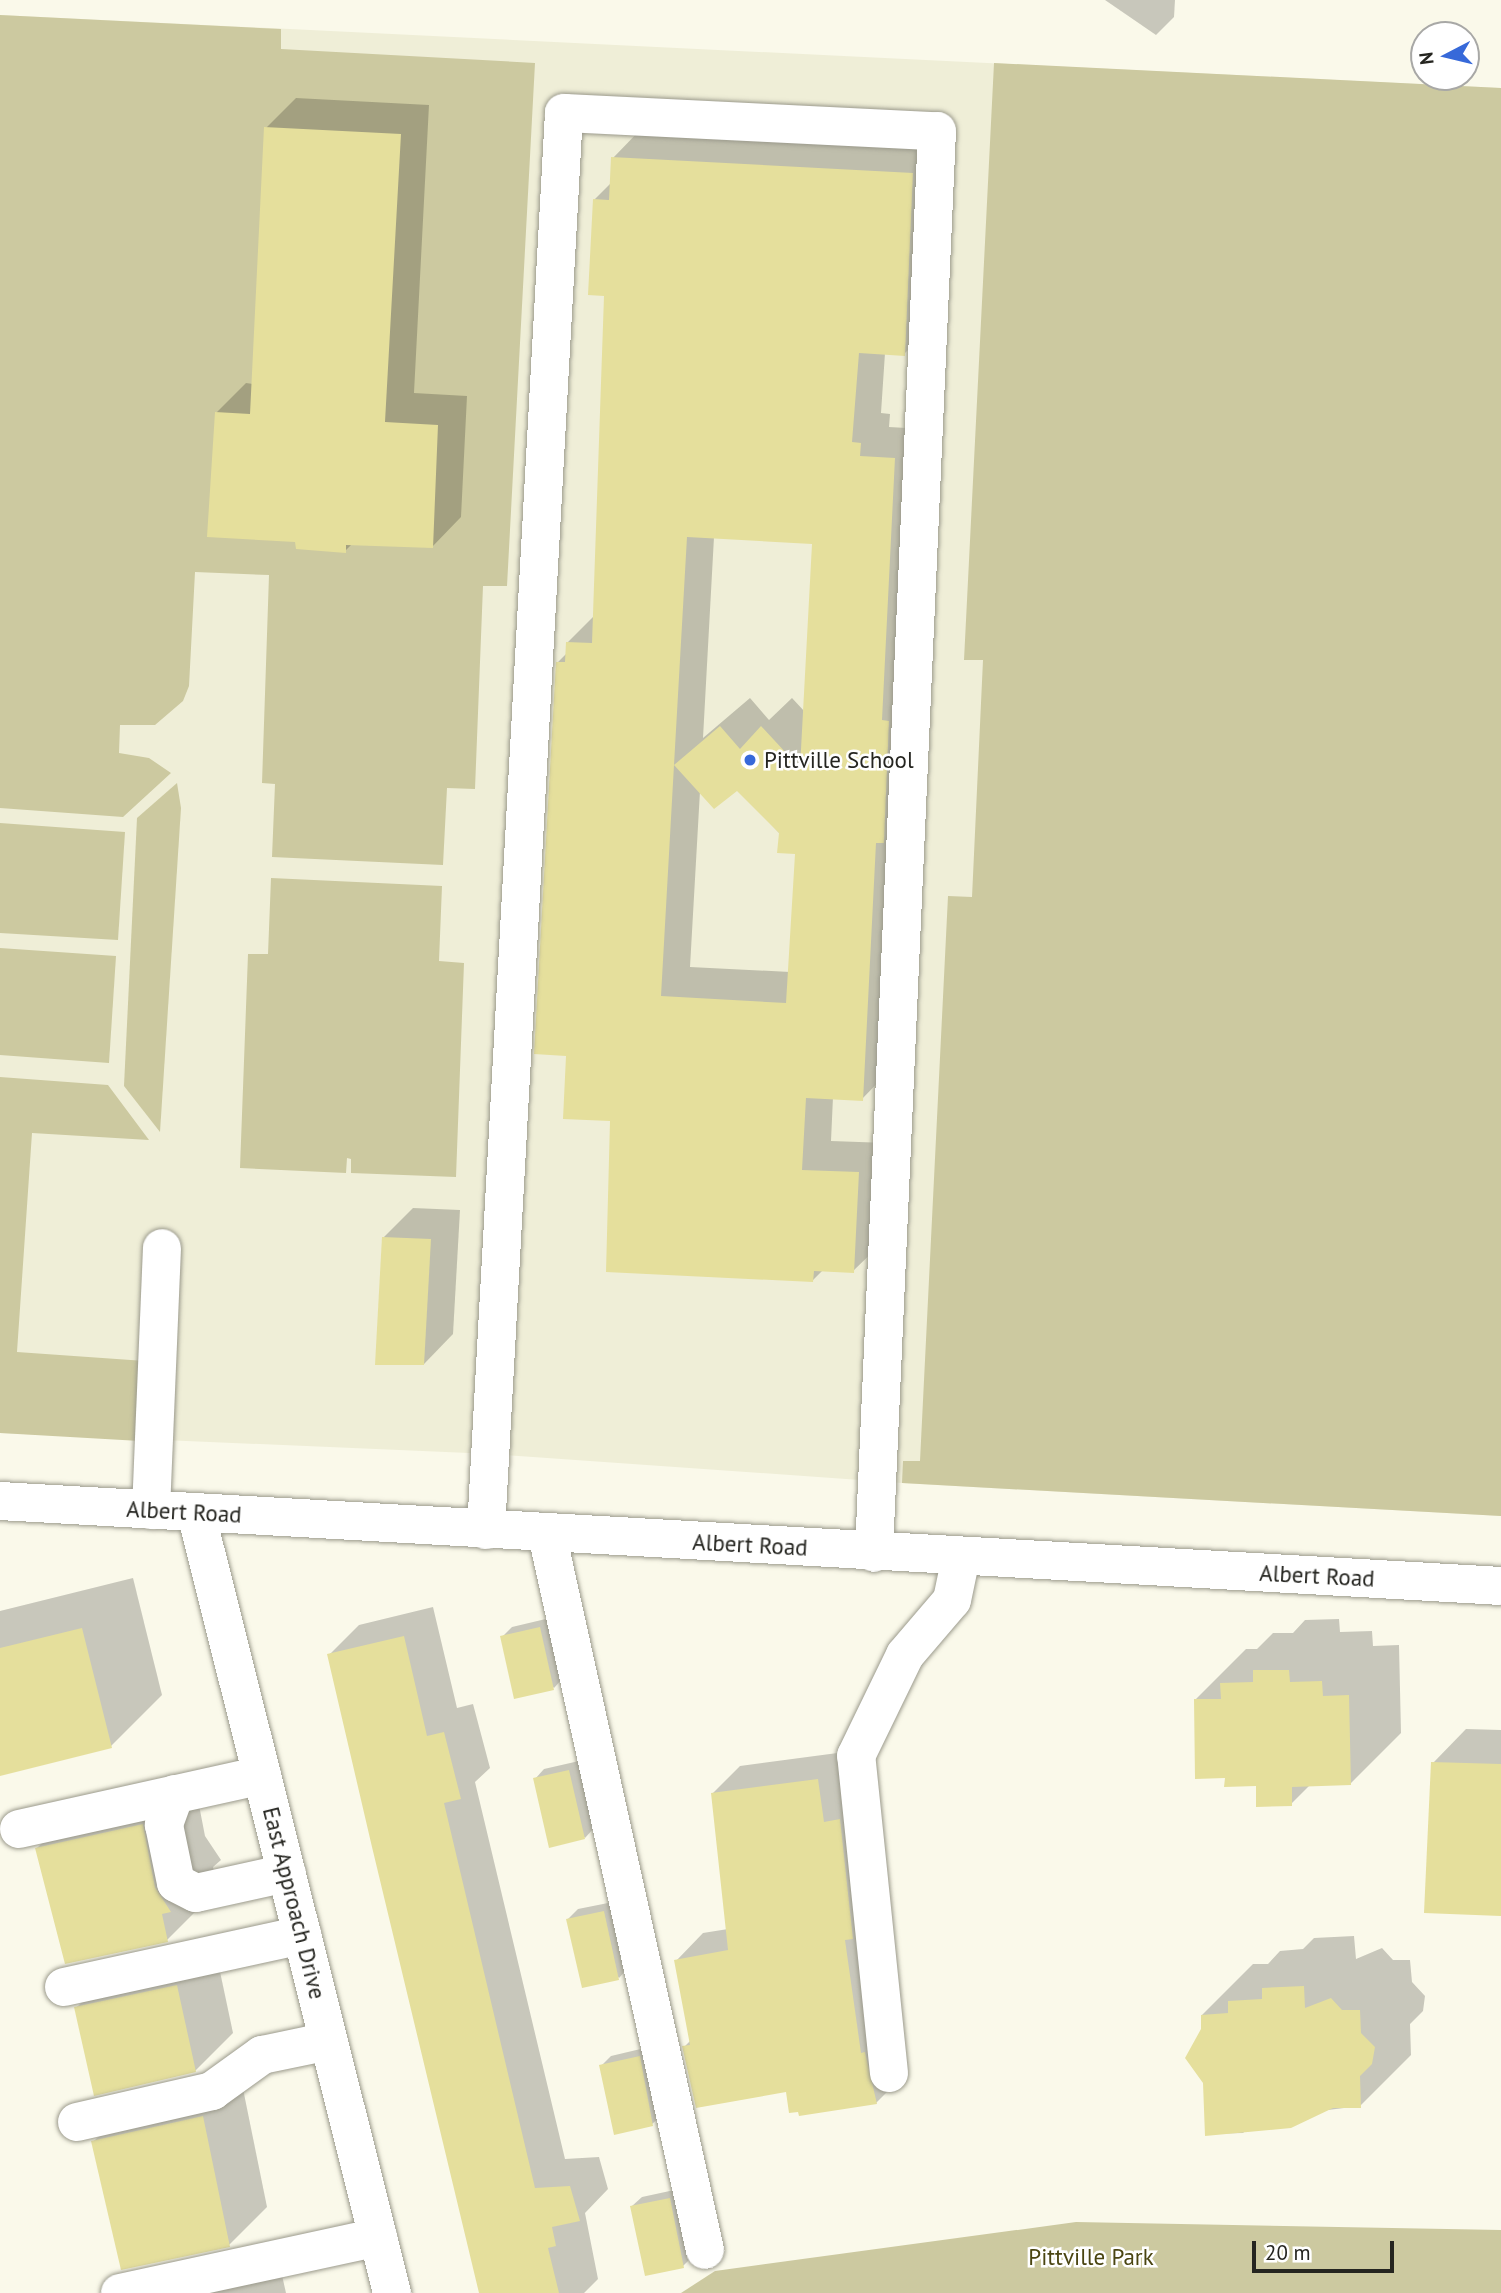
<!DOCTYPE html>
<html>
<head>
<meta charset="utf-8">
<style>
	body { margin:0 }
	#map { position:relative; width:1501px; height:2293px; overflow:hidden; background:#faf9ea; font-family:"PT Sans",sans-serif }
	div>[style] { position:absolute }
	.built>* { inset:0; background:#efeed7 }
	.green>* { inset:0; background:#ccc9a0 }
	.shadow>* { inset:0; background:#0003 }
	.building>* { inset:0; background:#e5df9c }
	.roads { filter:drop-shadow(0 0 2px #9b9a8c) drop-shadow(0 0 2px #9b9a8c) }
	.minor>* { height:38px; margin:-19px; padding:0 19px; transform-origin:19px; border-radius:19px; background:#fff }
	.dots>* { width:19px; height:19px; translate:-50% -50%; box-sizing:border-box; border:4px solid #fff; border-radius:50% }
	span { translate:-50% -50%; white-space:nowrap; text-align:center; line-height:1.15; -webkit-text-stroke:5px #fff; paint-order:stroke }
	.poi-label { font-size:23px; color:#252520 }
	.left { translate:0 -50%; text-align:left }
	.street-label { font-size:23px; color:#252520 }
	.park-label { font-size:23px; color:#4a4511 }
	.north { position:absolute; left:1410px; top:21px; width:70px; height:70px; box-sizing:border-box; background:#fff; border:2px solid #a8a8a6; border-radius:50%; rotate:263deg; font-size:19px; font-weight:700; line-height:28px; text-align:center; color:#252520 }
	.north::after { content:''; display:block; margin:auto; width:24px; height:32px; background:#3769d9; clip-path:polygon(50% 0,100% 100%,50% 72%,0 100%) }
	.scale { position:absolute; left:1252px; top:2241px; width:142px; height:32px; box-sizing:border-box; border:4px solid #252520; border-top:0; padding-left:9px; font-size:21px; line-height:24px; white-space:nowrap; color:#252520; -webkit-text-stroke:5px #fff; paint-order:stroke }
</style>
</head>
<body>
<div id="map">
	<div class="built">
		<i style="clip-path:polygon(0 15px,1501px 88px,1501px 1516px,902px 1483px,492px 1454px,0 1433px)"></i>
	</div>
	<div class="green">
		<i style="clip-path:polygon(0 15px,281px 29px,281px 49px,535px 63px,507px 586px,483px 586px,475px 789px,447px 788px,443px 865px,272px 857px,275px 784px,262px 783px,269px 575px,195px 572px,189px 686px,183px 701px,155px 725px,120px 725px,119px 753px,149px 758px,171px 773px,123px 817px,0 808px)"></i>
		<i style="clip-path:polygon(994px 63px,1501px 88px,1501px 1516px,902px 1483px,903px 1461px,920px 1461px,948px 896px,972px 897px,983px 660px,964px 660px)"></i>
		<i style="clip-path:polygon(177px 783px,181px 808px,160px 1132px,124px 1086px,137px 818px)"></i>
		<i style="clip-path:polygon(0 823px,125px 832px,118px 940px,0 933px)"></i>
		<i style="clip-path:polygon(271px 878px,442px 886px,439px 961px,464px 963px,456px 1177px,351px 1173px,351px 1159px,347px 1158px,346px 1173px,240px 1168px,248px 954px,268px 954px)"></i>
		<i style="clip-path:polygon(0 948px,116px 956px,109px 1063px,0 1055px)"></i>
		<i style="clip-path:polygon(0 1077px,108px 1085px,149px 1140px,32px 1133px,17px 1352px,145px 1361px,140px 1441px,0 1433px)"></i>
		<i style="clip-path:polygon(1076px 2222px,1501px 2230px,1501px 2293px,681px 2293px,715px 2271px)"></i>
	</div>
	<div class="shadow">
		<i style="clip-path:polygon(1105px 0,1175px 0,1174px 17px,1156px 35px)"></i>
		<i style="clip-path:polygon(296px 98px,429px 105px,414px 393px,467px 396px,461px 517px,432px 547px,352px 544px,345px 551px,296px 540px,216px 413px,246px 383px,253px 384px,266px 128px)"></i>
		<i style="clip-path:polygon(evenodd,642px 128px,942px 144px,934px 324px,904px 354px,885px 353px,881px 413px,890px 414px,889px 427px,924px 429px,891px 1069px,862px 1099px,833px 1097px,831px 1141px,887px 1143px,883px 1242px,853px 1271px,823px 1270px,812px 1281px,611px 1119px,568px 1055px,557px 663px,567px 653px,568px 642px,595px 615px,606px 295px,594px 200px,612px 182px,613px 158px,642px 128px,714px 537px,814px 543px,805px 712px,792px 698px,769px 720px,750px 698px,703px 738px,714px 537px,642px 128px,737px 788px,797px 852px,790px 972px,690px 967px,700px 791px,737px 788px)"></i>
		<i style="clip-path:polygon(413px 1208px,460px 1210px,453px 1334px,424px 1364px,383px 1238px)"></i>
		<i style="clip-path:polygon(133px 1578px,162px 1695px,111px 1746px,0 1774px,0 1611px)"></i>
		<i style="clip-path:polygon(433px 1607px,457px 1708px,473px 1704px,490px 1768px,475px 1782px,565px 2159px,599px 2157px,608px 2189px,585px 2213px,598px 2279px,584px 2293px,481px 2293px,329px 1655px,359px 1625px)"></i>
		<i style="clip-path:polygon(550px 1618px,563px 1678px,554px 1688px,502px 1637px,512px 1627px)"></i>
		<i style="clip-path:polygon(1339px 1619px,1340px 1632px,1372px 1631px,1373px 1646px,1399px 1645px,1401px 1733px,1350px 1784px,1310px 1785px,1291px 1804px,1258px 1785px,1227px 1776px,1195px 1700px,1246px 1649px,1257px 1649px,1273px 1633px,1293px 1633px,1305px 1620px)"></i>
		<i style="clip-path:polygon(1466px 1729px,1501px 1730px,1501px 1914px,1433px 1763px)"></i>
		<i style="clip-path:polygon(845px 1752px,904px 2075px,876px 2103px,800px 2110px,788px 2090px,684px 2047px,691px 2040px,676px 1961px,703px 1933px,728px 1929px,712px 1794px,740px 1766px)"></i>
		<i style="clip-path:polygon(579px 1761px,594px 1828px,585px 1838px,535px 1779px,544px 1769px)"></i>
		<i style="clip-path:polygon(193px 1774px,205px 1836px,221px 1860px,213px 1867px,218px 1889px,167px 1940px,37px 1848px,88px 1797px)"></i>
		<i style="clip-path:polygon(613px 1902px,628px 1968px,619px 1978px,568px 1919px,578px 1909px)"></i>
		<i style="clip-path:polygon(1354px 1936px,1356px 1959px,1382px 1948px,1393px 1960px,1410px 1960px,1412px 1982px,1425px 1996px,1423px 2011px,1410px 2024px,1411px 2055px,1360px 2106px,1257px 2119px,1243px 2133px,1207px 2134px,1202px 2015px,1253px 1964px,1268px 1964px,1280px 1951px,1303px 1949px,1314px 1938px)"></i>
		<i style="clip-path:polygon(215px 1948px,233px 2033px,195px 2071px,76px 2008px,114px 1970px)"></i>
		<i style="clip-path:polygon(649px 2047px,662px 2115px,652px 2124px,601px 2066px,611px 2056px)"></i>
		<i style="clip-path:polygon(241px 2079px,267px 2207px,229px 2245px,93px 2142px,131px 2104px)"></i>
		<i style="clip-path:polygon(679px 2189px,693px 2256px,683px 2266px,632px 2206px,642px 2197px)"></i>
		<i style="clip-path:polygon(277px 2253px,286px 2293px,161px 2293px)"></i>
	</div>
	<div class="building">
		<i style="clip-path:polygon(264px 127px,401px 134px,385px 422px,438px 425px,433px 548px,346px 545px,346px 553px,296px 549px,295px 542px,207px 537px,215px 412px,250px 414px)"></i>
		<i style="clip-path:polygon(evenodd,611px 157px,913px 173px,905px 356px,859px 353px,852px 442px,861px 443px,860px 456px,895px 458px,882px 720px,889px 721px,884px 843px,876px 843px,863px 1101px,806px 1098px,802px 1170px,859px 1172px,854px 1273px,814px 1271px,813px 1282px,606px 1272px,610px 1121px,563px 1119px,566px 1056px,534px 1054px,556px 662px,565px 662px,566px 642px,592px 643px,604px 296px,588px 295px,593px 199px,609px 200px,611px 157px,687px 537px,812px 544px,800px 768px,761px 726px,740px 749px,720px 726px,674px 765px,687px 537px,611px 157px,674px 765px,714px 809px,737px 791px,779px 833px,777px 853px,795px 854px,786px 1003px,661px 996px,674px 765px)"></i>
		<i style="clip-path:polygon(382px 1237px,431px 1239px,424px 1365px,375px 1365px)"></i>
		<i style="clip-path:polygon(540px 1627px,554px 1690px,514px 1699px,500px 1636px)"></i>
		<i style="clip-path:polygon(82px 1628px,112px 1748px,0 1776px,0 1648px)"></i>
		<i style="clip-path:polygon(404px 1636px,427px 1736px,444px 1732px,461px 1799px,444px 1803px,535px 2188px,570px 2186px,580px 2221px,552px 2227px,556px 2246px,548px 2248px,559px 2293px,479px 2293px,372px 1847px,327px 1654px)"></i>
		<i style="clip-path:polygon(1253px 1670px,1289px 1670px,1290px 1682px,1322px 1681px,1323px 1696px,1349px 1695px,1351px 1785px,1292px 1787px,1292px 1806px,1256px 1807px,1256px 1786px,1224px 1787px,1225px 1778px,1195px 1779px,1194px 1699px,1221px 1699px,1220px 1683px,1253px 1682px)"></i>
		<i style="clip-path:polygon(1431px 1762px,1501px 1764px,1501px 1916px,1424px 1913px)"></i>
		<i style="clip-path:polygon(569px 1770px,585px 1839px,549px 1848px,533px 1778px)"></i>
		<i style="clip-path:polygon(818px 1779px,824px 1822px,840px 1819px,853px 1939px,845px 1940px,861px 2053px,865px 2052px,877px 2104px,799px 2116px,798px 2112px,789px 2113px,786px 2092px,696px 2108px,682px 2046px,690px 2045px,674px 1960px,728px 1950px,711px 1793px)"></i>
		<i style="clip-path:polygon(143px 1824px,155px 1887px,171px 1912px,162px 1914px,168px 1942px,65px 1964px,35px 1848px)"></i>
		<i style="clip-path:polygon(604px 1911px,619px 1980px,582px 1988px,566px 1919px)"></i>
		<i style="clip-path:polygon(177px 1985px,196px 2072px,94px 2096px,74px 2007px)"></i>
		<i style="clip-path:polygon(1304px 1986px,1305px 2008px,1331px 1998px,1342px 2010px,1360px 2010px,1361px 2033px,1375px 2047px,1372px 2064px,1360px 2076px,1361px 2108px,1333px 2108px,1291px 2128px,1205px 2136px,1203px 2083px,1185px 2058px,1201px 2029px,1201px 2015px,1228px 2013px,1228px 2001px,1262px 1999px,1262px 1988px)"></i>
		<i style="clip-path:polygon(640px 2056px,653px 2126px,614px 2135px,599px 2065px)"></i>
		<i style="clip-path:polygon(203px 2116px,230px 2247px,121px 2270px,91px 2141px)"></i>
		<i style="clip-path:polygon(670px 2198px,684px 2268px,645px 2276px,630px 2206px)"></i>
	</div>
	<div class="roads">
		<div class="minor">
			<i style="left:0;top:1501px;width:1503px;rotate:3.24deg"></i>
			<i style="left:151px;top:1510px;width:262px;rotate:-87.6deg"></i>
			<i style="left:196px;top:1513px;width:804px;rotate:75.89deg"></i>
			<i style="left:486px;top:1530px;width:1419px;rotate:-86.85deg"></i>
			<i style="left:564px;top:113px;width:373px;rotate:2.8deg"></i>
			<i style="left:937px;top:131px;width:1423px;rotate:92.54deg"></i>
			<i style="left:547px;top:1534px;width:733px;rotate:77.56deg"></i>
			<i style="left:175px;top:1794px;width:33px;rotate:110deg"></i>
			<i style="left:164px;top:1825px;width:59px;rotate:78.3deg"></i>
			<i style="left:176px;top:1883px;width:22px;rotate:27deg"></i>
			<i style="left:196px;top:1893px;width:93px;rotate:-12.4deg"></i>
			<i style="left:19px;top:1829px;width:249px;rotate:-12.5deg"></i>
			<i style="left:64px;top:1987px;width:244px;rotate:-12.3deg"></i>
			<i style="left:889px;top:2073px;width:319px;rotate:-95.9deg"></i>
			<i style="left:856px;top:1756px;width:112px;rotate:-64.1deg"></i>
			<i style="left:905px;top:1655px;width:72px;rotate:-49.5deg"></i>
			<i style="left:952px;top:1600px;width:44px;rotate:-78.2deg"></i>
			<i style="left:77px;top:2122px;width:139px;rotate:-12.9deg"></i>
			<i style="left:212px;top:2091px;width:62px;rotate:-35.8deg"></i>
			<i style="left:262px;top:2055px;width:68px;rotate:-11.8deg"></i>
			<i style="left:120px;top:2293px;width:264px;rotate:-12.2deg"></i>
		</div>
	</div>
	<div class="dots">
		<i style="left:750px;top:760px;background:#3769d9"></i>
	</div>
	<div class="poi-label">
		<span class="left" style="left:764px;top:760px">Pittville School</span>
	</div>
	<div class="street-label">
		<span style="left:184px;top:1512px;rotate:3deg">Albert Road</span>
		<span style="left:750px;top:1545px;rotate:3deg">Albert Road</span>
		<span style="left:1317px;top:1576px;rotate:3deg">Albert Road</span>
		<span style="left:294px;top:1903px;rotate:76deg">East Approach Drive</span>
	</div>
	<div class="park-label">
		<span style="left:1091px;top:2257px">Pittville Park</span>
	</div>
	<div class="north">N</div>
	<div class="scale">20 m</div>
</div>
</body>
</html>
